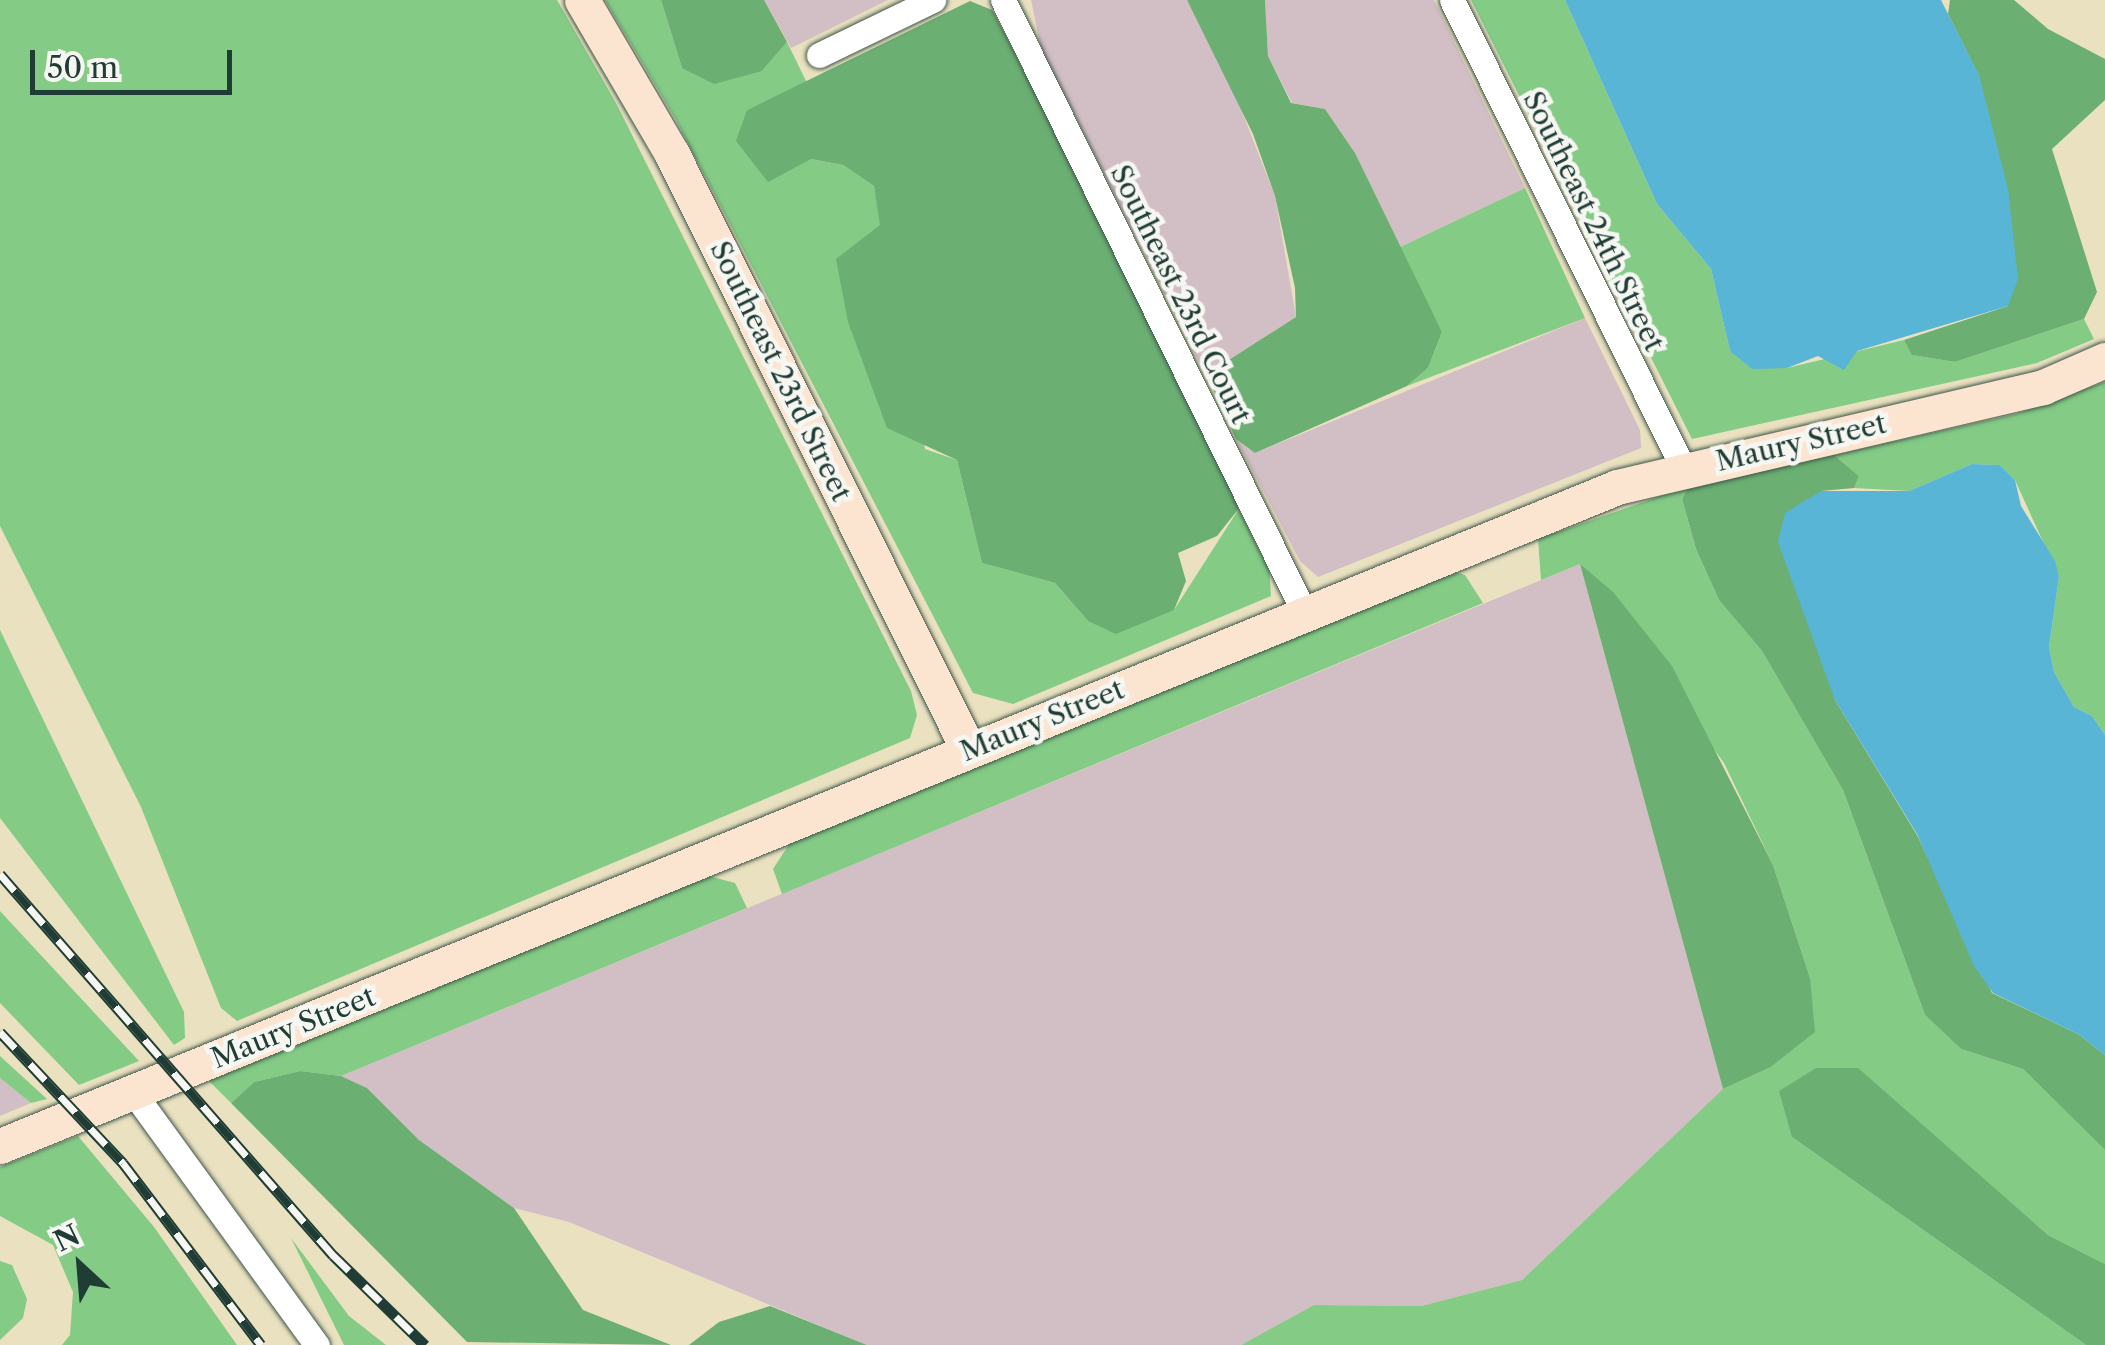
<!DOCTYPE html>
<html>
<head>
<meta charset="utf-8">
<style>
	body { margin:0 }
	#map { position:relative; width:2105px; height:1345px; overflow:hidden; background:#eae1c0; font-family:"Libre Caslon Text",serif }
	div>[style] { position:absolute }
	.industrial>* { inset:0; background:#d2bec5 }
	.green>* { inset:0; background:#84cb86 }
	.forest>* { inset:0; background:#6baf73 }
	.water>* { inset:0; background:#58b5d6 }
	.roads { filter:drop-shadow(0 0 2px #3d5649) drop-shadow(0 0 2px #3d5649) }
	.street>* { height:25px; margin:-12.5px; padding:0 12.5px; transform-origin:12.5px; border-radius:12.5px; background:#fff }
	.secondary>* { height:35px; margin:-17.5px; padding:0 17.5px; transform-origin:17.5px; border-radius:17.5px; background:#fce5d0 }
	.rail>* { height:11px; margin-top:-5.5px; transform-origin:0; background:repeating-linear-gradient(90deg,#f6f6f2 0 22px,#1f3d34 0 44px); box-sizing:border-box; border-block:2px solid #1f3d34 }
	span { translate:-50% -50%; white-space:nowrap; text-align:center; line-height:1.15; -webkit-text-stroke:9px #f6f6f2; paint-order:stroke }
	.street-label { font-size:28px; color:#1f3d34 }
	.north { position:absolute; left:30px; top:1215px; width:100px; height:100px; -webkit-text-stroke:8px #f6f6f2; paint-order:stroke; rotate:334deg; font-size:28px; font-weight:700; line-height:40px; text-align:center; color:#1f3d34 }
	.north::after { content:''; display:block; margin:auto; width:35px; height:45px; background:#1f3d34; clip-path:polygon(50% 0,100% 100%,50% 72%,0 100%) }
	.scale { position:absolute; left:30px; top:50px; width:202px; height:45px; box-sizing:border-box; border:5px solid #1f3d34; border-top:0; padding-left:12px; font-size:30px; line-height:35px; white-space:nowrap; color:#1f3d34; -webkit-text-stroke:8px #f6f6f2; paint-order:stroke }
</style>
</head>
<body>
<div id="map">
	<div class="industrial">
		<i style="clip-path:polygon(764px 0,888px 0,791px 48px)"></i>
		<i style="clip-path:polygon(1031px 0,1187px 0,1224px 66px,1275px 196px,1296px 317px,1221px 365px,1212px 387px,1041px 48px)"></i>
		<i style="clip-path:polygon(1265px 0,1434px 0,1525px 188px,1398px 248px,1355px 153px,1325px 109px,1292px 103px,1268px 56px)"></i>
		<i style="clip-path:polygon(1585px 318px,1640px 430px,1641px 448px,1318px 577px,1300px 561px,1236px 439px,1255px 453px)"></i>
		<i style="clip-path:polygon(1580px 564px,1723px 1089px,1522px 1280px,1421px 1306px,1314px 1305px,1241px 1345px,867px 1345px,569px 1222px,514px 1208px,419px 1140px,367px 1088px,341px 1076px)"></i>
		<i style="clip-path:polygon(0 1078px,31px 1103px,0 1116px)"></i>
	</div>
	<div class="green">
		<i style="clip-path:polygon(0 0,557px 0,616px 103px,911px 691px,917px 715px,910px 738px,237px 1021px,221px 1008px,141px 807px,0 526px)"></i>
		<i style="clip-path:polygon(605px 0,661px 0,682px 68px,762px 71px,787px 42px,807px 83px,747px 110px,811px 159px,843px 165px,874px 186px,925px 449px,957px 460px,982px 563px,1055px 583px,1088px 621px,1174px 610px,1240px 507px,1269px 564px,1271px 596px,1013px 704px,973px 693px,676px 120px)"></i>
		<i style="clip-path:polygon(1471px 0,1565px 0,1657px 204px,1711px 269px,1730px 351px,1787px 368px,1904px 340px,1913px 355px,1955px 362px,2084px 319px,2094px 339px,2037px 363px,1692px 439px)"></i>
		<i style="clip-path:polygon(1525px 188px,1585px 318px,1407px 386px,1428px 368px,1442px 332px,1398px 248px)"></i>
		<i style="clip-path:polygon(2105px 382px,2105px 735px,2092px 716px,2074px 707px,2054px 672px,2049px 647px,2059px 577px,2015px 480px,2000px 465px,1972px 464px,1909px 491px,1854px 488px,1859px 476px,1834px 455px,2016px 414px)"></i>
		<i style="clip-path:polygon(1689px 486px,1682px 499px,1696px 549px,1719px 600px,1762px 651px,1843px 790px,1925px 1015px,1961px 1049px,2023px 1069px,2105px 1150px,2105px 1264px,2048px 1235px,1962px 1161px,1792px 1137px,2086px 1345px,1241px 1345px,1314px 1305px,1421px 1306px,1522px 1280px,1723px 1089px,1769px 1068px,1810px 978px,1773px 865px,1724px 763px,1580px 564px,1541px 580px,1538px 539px)"></i>
		<i style="clip-path:polygon(1455px 572px,1465px 575px,1483px 603px,782px 894px,773px 869px,790px 843px)"></i>
		<i style="clip-path:polygon(0 630px,184px 1012px,185px 1038px,174px 1045px,0 818px)"></i>
		<i style="clip-path:polygon(709px 876px,735px 883px,747px 908px,341px 1076px,300px 1071px,254px 1082px,231px 1103px,209px 1081px)"></i>
		<i style="clip-path:polygon(0 911px,139px 1061px,79px 1085px,0 1003px)"></i>
		<i style="clip-path:polygon(0 1056px,47px 1099px,31px 1103px,0 1078px)"></i>
		<i style="clip-path:polygon(78px 1136px,154px 1227px,237px 1345px,62px 1345px,70px 1335px,73px 1292px,53px 1245px,0 1216px,0 1167px)"></i>
		<i style="clip-path:polygon(291px 1238px,349px 1316px,386px 1345px,344px 1345px)"></i>
		<i style="clip-path:polygon(0 1261px,12px 1265px,27px 1299px,23px 1318px,0 1340px)"></i>
	</div>
	<div class="forest">
		<i style="clip-path:polygon(661px 0,764px 0,787px 42px,762px 71px,714px 84px,682px 68px)"></i>
		<i style="clip-path:polygon(1187px 0,1265px 0,1268px 56px,1291px 103px,1325px 109px,1355px 153px,1442px 332px,1428px 368px,1407px 386px,1255px 453px,1236px 439px,1212px 387px,1221px 365px,1296px 317px,1295px 288px,1275px 196px,1253px 134px)"></i>
		<i style="clip-path:polygon(1950px 0,2014px 0,2048px 29px,2105px 59px,2105px 100px,2052px 149px,2097px 292px,2084px 319px,1955px 362px,1912px 355px,1904px 340px,2008px 306px,1990px 131px,1979px 76px,1948px 14px)"></i>
		<i style="clip-path:polygon(970px 1px,992px 10px,1012px 47px,1240px 507px,1217px 536px,1178px 553px,1186px 581px,1174px 610px,1116px 634px,1088px 621px,1055px 583px,982px 563px,957px 460px,887px 428px,848px 322px,836px 259px,880px 225px,874px 186px,843px 165px,811px 159px,768px 182px,736px 141px,747px 110px)"></i>
		<i style="clip-path:polygon(1834px 455px,1859px 476px,1854px 488px,1821px 491px,1835px 700px,1917px 835px,1992px 993px,2078px 1034px,2105px 1055px,2105px 1150px,2023px 1069px,1961px 1049px,1925px 1015px,1843px 790px,1762px 651px,1719px 600px,1696px 549px,1682px 499px,1689px 486px)"></i>
		<i style="clip-path:polygon(1580px 564px,1613px 592px,1672px 666px,1773px 865px,1810px 978px,1815px 1032px,1769px 1068px,1723px 1089px)"></i>
		<i style="clip-path:polygon(1816px 1068px,1858px 1068px,2048px 1235px,2105px 1264px,2105px 1345px,2086px 1345px,1792px 1137px,1779px 1091px)"></i>
		<i style="clip-path:polygon(300px 1071px,341px 1076px,367px 1088px,419px 1140px,514px 1208px,583px 1310px,671px 1345px,467px 1342px,231px 1103px,254px 1082px)"></i>
		<i style="clip-path:polygon(770px 1306px,867px 1345px,689px 1345px,719px 1322px)"></i>
	</div>
	<div class="water">
		<i style="clip-path:polygon(1565px 0,1941px 0,1979px 75px,2008px 189px,2018px 279px,2008px 306px,1857px 351px,1844px 370px,1818px 356px,1787px 368px,1752px 369px,1730px 351px,1711px 269px,1657px 204px)"></i>
		<i style="clip-path:polygon(1972px 464px,2000px 465px,2015px 480px,2021px 506px,2055px 561px,2059px 577px,2049px 647px,2054px 672px,2074px 707px,2092px 716px,2105px 735px,2105px 1055px,2078px 1034px,1993px 993px,1974px 966px,1917px 834px,1835px 700px,1778px 542px,1785px 513px,1821px 491px,1909px 491px)"></i>
	</div>
	<div class="roads">
		<div class="street">
			<i style="left:1003px;top:0;width:684px;rotate:63.81deg"></i>
			<i style="left:1452px;top:0;width:522px;rotate:63.73deg"></i>
			<i style="left:819px;top:55px;width:127px;rotate:-25.8deg"></i>
			<i style="left:133px;top:1092px;width:313px;rotate:54deg"></i>
		</div>
		<div class="secondary">
			<i style="left:582px;top:0;width:178px;rotate:59.7deg"></i>
			<i style="left:672px;top:154px;width:665px;rotate:63.55deg"></i>
			<i style="left:0;top:1146px;width:1746px;rotate:-22.17deg"></i>
			<i style="left:1617px;top:487px;width:438px;rotate:-13.2deg"></i>
			<i style="left:2043px;top:387px;width:68px;rotate:-23.5deg"></i>
		</div>
	</div>
	<div class="rail">
		<i style="left:0;top:874px;width:506px;rotate:48.85deg"></i>
		<i style="left:333px;top:1255px;width:129px;rotate:44.4deg"></i>
		<i style="left:0;top:1032px;width:180px;rotate:46.8deg"></i>
		<i style="left:123px;top:1163px;width:228px;rotate:52.8deg"></i>
	</div>
	<div class="street-label">
		<span style="left:1594px;top:221px;rotate:64deg">Southeast 24th Street</span>
		<span style="left:1181px;top:294px;rotate:64deg">Southeast 23rd Court</span>
		<span style="left:781px;top:371px;rotate:64deg">Southeast 23rd Street</span>
		<span style="left:1801px;top:442px;rotate:-13deg">Maury Street</span>
		<span style="left:1042px;top:720px;rotate:-22deg">Maury Street</span>
		<span style="left:293px;top:1027px;rotate:-22deg">Maury Street</span>
	</div>
	<div class="north">N</div>
	<div class="scale">50 m</div>
</div>
</body>
</html>
